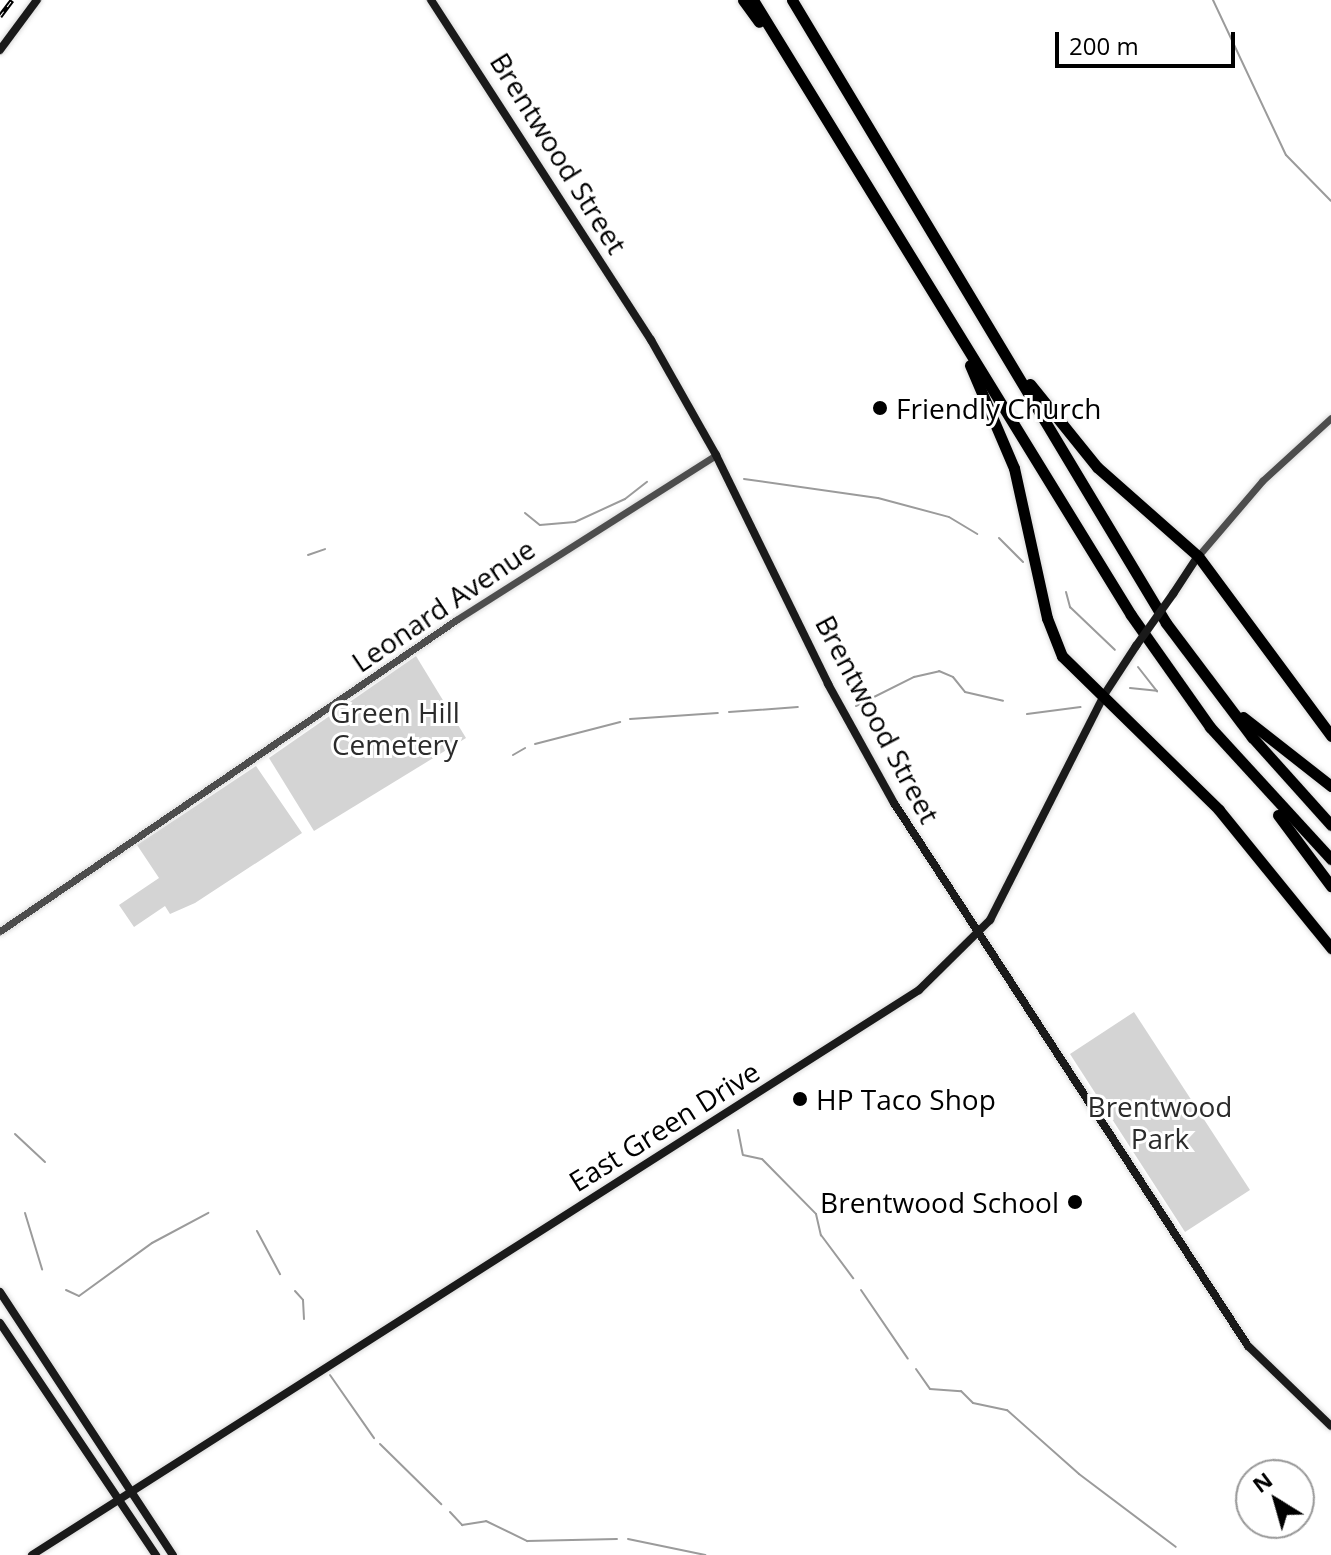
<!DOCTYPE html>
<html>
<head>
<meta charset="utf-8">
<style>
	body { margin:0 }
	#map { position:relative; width:1331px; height:1555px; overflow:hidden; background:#fff; font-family:"Open Sans",sans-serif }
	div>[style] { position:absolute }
	.green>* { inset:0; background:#d4d4d4 }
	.stream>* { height:2px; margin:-1px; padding:0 1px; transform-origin:1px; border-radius:1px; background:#9b9b9b }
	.roads { filter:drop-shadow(0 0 2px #dbdbdb) drop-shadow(0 0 2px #dbdbdb) }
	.tertiary>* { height:7px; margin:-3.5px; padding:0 3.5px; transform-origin:3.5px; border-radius:3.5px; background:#4d4d4d }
	.secondary>* { height:8px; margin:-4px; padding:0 4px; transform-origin:4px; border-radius:4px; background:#1a1a1a }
	.motorway>* { height:11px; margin:-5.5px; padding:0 5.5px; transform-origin:5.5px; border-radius:5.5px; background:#000 }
	.rail>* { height:5px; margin-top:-2.5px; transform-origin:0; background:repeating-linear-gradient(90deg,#fff 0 6px,#000 0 12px); box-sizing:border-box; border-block:2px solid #000 }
	.secondary-bridge>* { height:8px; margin:-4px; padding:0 4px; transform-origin:4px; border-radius:4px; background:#1a1a1a }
	.dots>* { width:22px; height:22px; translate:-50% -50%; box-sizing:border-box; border:4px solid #fff; border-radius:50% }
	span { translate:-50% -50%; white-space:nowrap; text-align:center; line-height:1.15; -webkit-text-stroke:6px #fff; paint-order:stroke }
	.street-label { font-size:28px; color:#000 }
	.poi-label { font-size:28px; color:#000 }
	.left { translate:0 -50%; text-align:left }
	.right { translate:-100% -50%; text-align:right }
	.park-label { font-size:28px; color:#2b2b2b }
	.north { position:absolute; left:1235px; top:1459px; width:80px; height:80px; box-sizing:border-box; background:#fff; border:2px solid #999; border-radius:50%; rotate:323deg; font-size:22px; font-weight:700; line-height:32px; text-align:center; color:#000 }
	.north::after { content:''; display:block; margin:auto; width:28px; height:36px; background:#000; clip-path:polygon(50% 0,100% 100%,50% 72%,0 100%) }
	.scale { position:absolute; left:1055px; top:32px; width:180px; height:36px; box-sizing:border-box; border:4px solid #000; border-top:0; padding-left:10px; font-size:24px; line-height:28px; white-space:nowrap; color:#000; -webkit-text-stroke:6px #fff; paint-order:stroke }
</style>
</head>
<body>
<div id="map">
	<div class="green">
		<i style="clip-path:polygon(416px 656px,466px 738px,314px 831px,269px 758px)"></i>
		<i style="clip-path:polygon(256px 766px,302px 833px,195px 903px,170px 914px,165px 906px,134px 927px,119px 905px,159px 878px,137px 845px)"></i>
		<i style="clip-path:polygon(1134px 1012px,1250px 1190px,1185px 1232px,1070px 1054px)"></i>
	</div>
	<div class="stream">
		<i style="left:1213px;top:0;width:171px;rotate:64.8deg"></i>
		<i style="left:1286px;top:155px;width:64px;rotate:45.6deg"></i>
		<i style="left:744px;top:479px;width:135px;rotate:8.1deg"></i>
		<i style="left:878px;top:498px;width:73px;rotate:15deg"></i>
		<i style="left:949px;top:517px;width:33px;rotate:31deg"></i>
		<i style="left:525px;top:513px;width:19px;rotate:39deg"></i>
		<i style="left:540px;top:525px;width:35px;rotate:-5deg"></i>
		<i style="left:575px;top:522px;width:55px;rotate:-24.7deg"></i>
		<i style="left:625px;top:499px;width:28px;rotate:-38deg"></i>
		<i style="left:999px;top:538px;width:34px;rotate:45deg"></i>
		<i style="left:308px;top:555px;width:18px;rotate:-19deg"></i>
		<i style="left:1066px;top:592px;width:16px;rotate:75deg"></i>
		<i style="left:1070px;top:607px;width:62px;rotate:43.7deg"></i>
		<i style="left:1138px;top:667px;width:31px;rotate:52deg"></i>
		<i style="left:1130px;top:688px;width:27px;rotate:6deg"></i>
		<i style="left:856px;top:706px;width:65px;rotate:-26.6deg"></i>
		<i style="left:914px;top:677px;width:26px;rotate:-13deg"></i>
		<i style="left:939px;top:671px;width:15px;rotate:23deg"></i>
		<i style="left:953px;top:677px;width:19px;rotate:51deg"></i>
		<i style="left:965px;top:692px;width:39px;rotate:13deg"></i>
		<i style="left:729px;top:712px;width:69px;rotate:-4.1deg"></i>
		<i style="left:1027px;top:714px;width:54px;rotate:-7.4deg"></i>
		<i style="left:630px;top:719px;width:88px;rotate:-3.9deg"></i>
		<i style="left:535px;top:744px;width:88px;rotate:-14.5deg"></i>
		<i style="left:513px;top:755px;width:14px;rotate:-30deg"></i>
		<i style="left:738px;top:1130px;width:25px;rotate:79deg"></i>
		<i style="left:743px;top:1155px;width:19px;rotate:12deg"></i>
		<i style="left:762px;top:1159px;width:77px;rotate:45.5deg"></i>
		<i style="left:816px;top:1214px;width:22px;rotate:77deg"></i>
		<i style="left:821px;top:1235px;width:54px;rotate:53.3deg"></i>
		<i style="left:15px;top:1134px;width:41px;rotate:43deg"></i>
		<i style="left:25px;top:1213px;width:59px;rotate:73.1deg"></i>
		<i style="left:257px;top:1231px;width:49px;rotate:61.9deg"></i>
		<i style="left:66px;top:1290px;width:14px;rotate:25deg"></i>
		<i style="left:79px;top:1296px;width:90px;rotate:-36deg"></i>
		<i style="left:152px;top:1243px;width:64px;rotate:-28.2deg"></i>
		<i style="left:861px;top:1290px;width:83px;rotate:55.7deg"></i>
		<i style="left:295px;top:1291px;width:12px;rotate:48deg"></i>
		<i style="left:303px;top:1300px;width:19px;rotate:87deg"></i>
		<i style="left:916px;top:1369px;width:24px;rotate:55deg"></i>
		<i style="left:930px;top:1389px;width:31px;rotate:4deg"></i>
		<i style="left:961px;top:1391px;width:17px;rotate:45deg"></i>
		<i style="left:973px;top:1403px;width:35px;rotate:12deg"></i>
		<i style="left:1007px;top:1410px;width:96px;rotate:41.6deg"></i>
		<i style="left:1079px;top:1474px;width:121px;rotate:37deg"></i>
		<i style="left:330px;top:1375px;width:77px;rotate:55.1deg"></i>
		<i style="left:380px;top:1444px;width:86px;rotate:44.5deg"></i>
		<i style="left:450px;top:1512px;width:18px;rotate:47deg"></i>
		<i style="left:462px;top:1525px;width:24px;rotate:-9deg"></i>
		<i style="left:486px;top:1521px;width:46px;rotate:26deg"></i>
		<i style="left:527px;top:1541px;width:90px;rotate:-1.3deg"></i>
		<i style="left:628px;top:1539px;width:79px;rotate:11.7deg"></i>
	</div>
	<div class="roads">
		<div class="tertiary">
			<i style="left:1198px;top:556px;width:99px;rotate:-49.5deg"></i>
			<i style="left:1262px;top:481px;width:93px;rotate:-42.4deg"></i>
			<i style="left:0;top:931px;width:552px;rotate:-34.29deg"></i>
			<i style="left:456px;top:620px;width:308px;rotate:-32.4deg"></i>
		</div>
		<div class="secondary">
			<i style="left:431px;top:0;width:405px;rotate:57.1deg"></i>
			<i style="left:651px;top:340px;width:132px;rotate:60.5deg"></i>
			<i style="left:716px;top:455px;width:255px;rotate:63.9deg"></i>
			<i style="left:828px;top:684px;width:136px;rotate:61deg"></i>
			<i style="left:894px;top:803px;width:648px;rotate:56.9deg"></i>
			<i style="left:1248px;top:1346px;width:115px;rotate:43.9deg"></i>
			<i style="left:0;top:50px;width:62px;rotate:-53.5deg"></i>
			<i style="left:1173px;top:594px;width:45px;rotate:-56.7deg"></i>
			<i style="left:0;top:1292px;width:315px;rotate:56.7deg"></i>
			<i style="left:0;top:1323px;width:280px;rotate:56.1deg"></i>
			<i style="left:32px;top:1555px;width:1052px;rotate:-32.5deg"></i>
			<i style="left:919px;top:990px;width:100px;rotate:-44.6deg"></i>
			<i style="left:990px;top:920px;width:252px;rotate:-63.1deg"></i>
			<i style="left:1104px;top:695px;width:59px;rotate:-56.9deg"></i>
		</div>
		<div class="motorway">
			<i style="left:743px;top:0;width:27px;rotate:54deg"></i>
			<i style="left:753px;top:0;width:722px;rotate:58.42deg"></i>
			<i style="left:1131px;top:615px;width:137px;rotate:54.8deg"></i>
			<i style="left:1210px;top:727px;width:179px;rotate:47.5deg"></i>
			<i style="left:792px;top:0;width:727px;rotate:59.02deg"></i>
			<i style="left:1166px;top:623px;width:143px;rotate:53deg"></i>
			<i style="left:1252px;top:737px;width:118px;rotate:48.1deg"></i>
			<i style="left:970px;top:365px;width:112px;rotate:66.9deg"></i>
			<i style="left:1014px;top:468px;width:154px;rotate:77.6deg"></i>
			<i style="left:1047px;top:618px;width:41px;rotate:68.5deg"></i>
			<i style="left:1062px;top:656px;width:220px;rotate:44.4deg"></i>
			<i style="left:1219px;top:810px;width:178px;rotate:50.9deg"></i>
			<i style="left:1030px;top:384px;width:107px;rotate:51.1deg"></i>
			<i style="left:1097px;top:467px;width:135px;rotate:41.4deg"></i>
			<i style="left:1198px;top:556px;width:224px;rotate:53.5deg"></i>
			<i style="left:1243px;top:717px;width:112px;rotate:38.1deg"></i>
			<i style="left:1278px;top:815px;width:89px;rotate:53.3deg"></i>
		</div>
	</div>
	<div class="rail">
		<i style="left:0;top:16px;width:20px;rotate:-53deg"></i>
	</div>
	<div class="secondary-bridge">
		<i style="left:1136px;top:646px;width:64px;rotate:-54.6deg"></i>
	</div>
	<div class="dots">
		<i style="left:880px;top:408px;background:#000"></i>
		<i style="left:800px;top:1099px;background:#000"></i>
		<i style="left:1075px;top:1202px;background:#000"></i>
	</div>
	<div class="street-label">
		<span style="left:559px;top:153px;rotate:58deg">Brentwood Street</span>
		<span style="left:443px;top:605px;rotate:-34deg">Leonard Avenue</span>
		<span style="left:878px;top:719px;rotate:62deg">Brentwood Street</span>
		<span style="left:664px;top:1126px;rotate:-32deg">East Green Drive</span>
	</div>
	<div class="poi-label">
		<span class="left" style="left:896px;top:408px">Friendly Church</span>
		<span class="left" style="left:816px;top:1099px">HP Taco Shop</span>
		<span class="right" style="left:1059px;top:1202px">Brentwood School</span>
	</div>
	<div class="park-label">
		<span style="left:395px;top:728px">Green Hill<br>Cemetery</span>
		<span style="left:1160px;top:1122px">Brentwood<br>Park</span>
	</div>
	<div class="north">N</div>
	<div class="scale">200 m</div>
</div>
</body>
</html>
